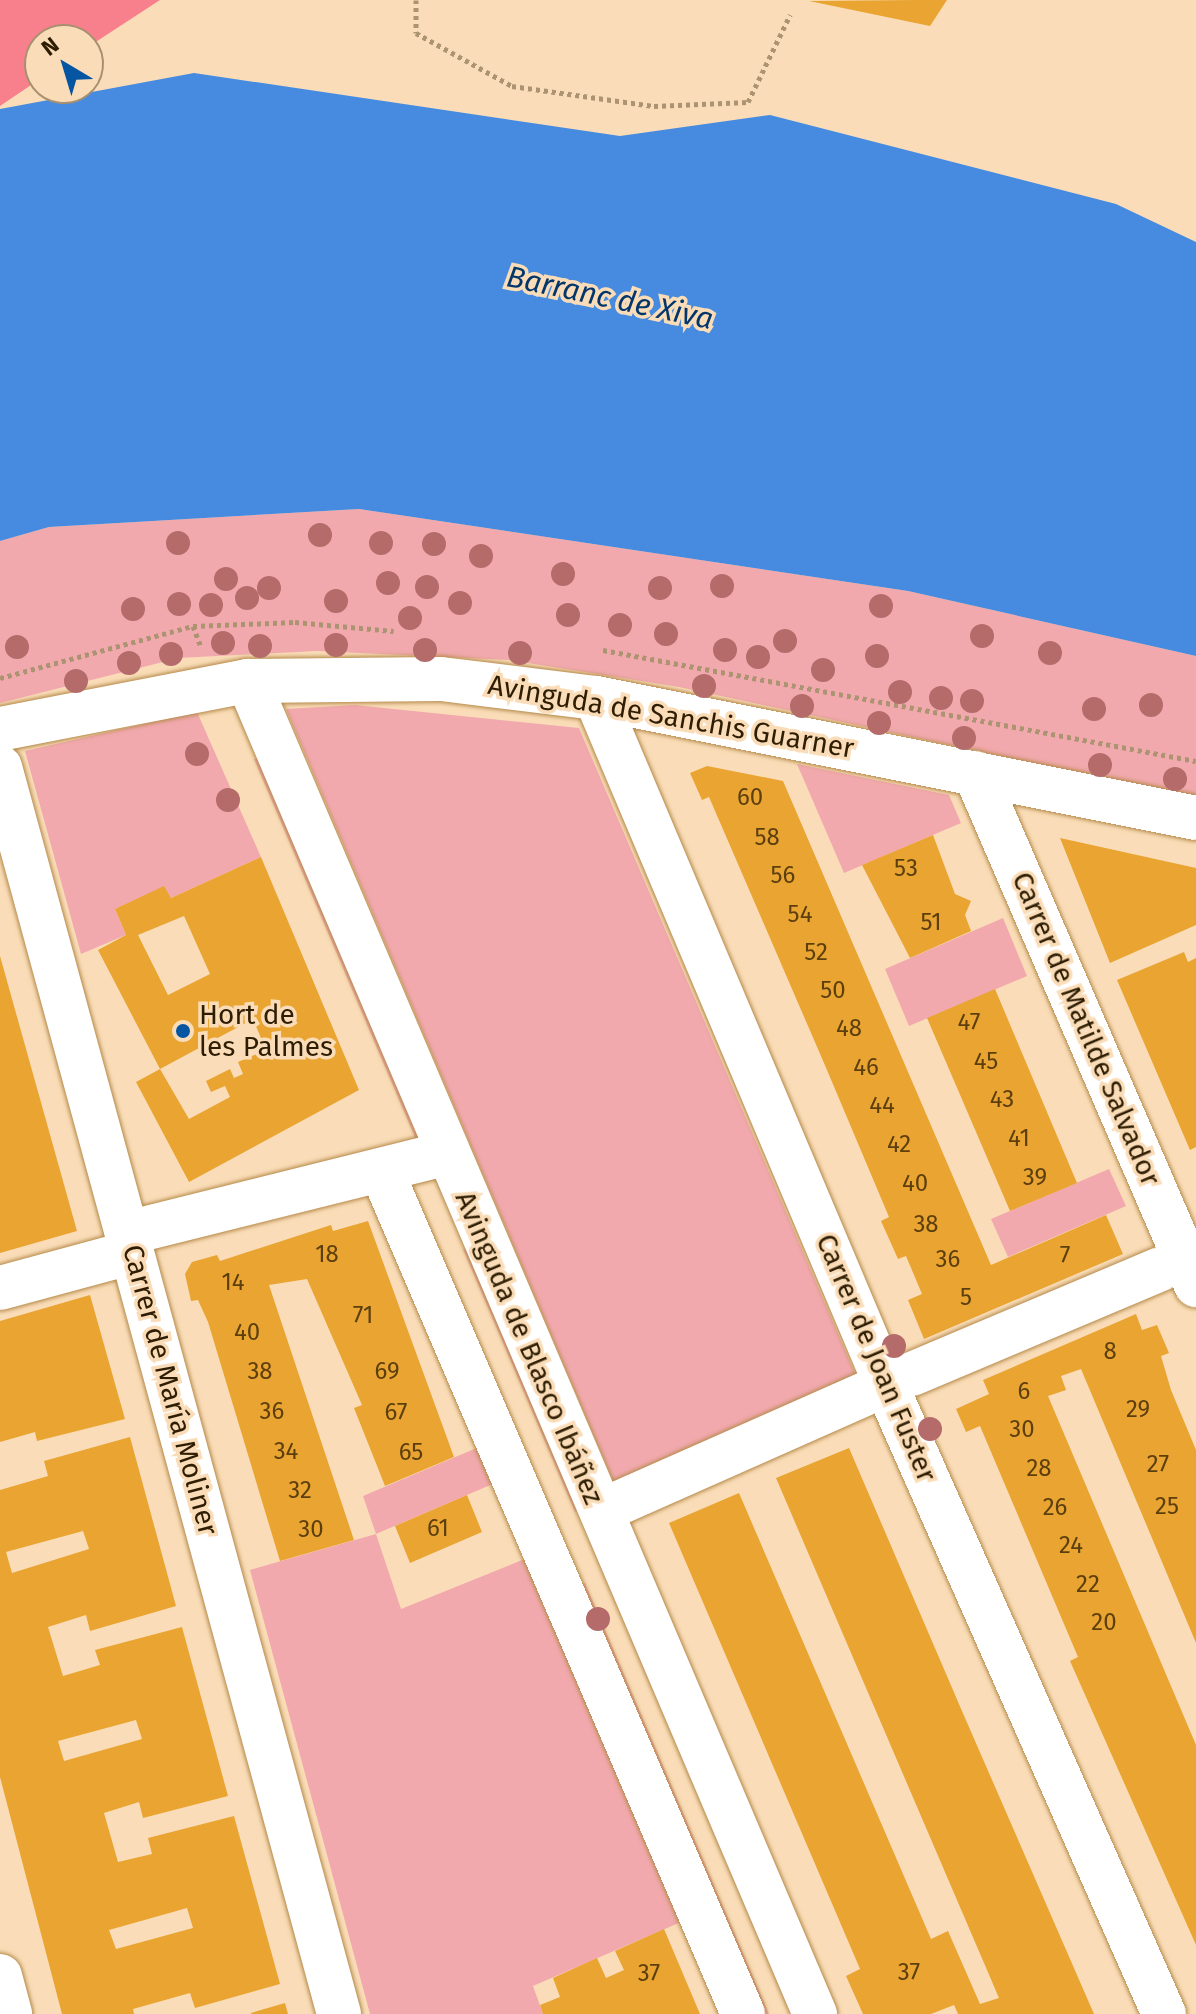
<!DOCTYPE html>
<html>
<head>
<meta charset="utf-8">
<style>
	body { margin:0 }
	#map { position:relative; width:1196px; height:2014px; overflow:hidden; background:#faddb8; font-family:"Fira Sans",sans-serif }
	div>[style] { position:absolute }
	.green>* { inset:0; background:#f2a9ae }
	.forest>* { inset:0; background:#f8808d }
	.water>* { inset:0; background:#468be0 }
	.building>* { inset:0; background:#e9a432 }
	.path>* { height:5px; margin-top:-2.5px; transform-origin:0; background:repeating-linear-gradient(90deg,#ac9472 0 4px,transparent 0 8px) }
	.roads { filter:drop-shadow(0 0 2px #b58949) drop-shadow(0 0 2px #b58949) }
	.street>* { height:44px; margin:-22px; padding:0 22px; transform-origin:22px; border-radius:22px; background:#fff }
	.trees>* { width:24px; height:24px; margin:-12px; border-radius:50%; background:#b46b69 }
	.dots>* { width:22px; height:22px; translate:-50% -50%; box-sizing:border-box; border:4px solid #faddb8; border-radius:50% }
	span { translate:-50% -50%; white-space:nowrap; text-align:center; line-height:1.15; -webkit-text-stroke:7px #faddb8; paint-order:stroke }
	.number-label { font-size:24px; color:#5d3f0e }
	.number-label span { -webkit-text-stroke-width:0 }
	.street-label { font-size:28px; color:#2e1d02 }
	.poi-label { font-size:28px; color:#2e1d02 }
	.left { translate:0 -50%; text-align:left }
	.water-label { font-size:30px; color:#03366b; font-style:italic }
	.north { position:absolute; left:24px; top:24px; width:80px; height:80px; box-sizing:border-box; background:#faddb8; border:2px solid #a8906f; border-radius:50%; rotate:322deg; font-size:22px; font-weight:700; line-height:32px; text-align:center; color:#2e1d02 }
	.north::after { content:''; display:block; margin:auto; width:28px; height:36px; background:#0655a3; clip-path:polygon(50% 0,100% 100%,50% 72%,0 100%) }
</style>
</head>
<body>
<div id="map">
	<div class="green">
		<i style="clip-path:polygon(359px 509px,908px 591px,1196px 656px,1196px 798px,679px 687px,509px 660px,317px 651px,179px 658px,0 703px,0 541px,49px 527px)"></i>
		<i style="clip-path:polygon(355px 705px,579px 728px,860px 1385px,616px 1488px,286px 709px)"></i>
		<i style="clip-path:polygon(197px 712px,261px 857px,171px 898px,164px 887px,115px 909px,126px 935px,81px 954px,25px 751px)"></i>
		<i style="clip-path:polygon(264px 755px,426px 1124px,417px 1142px,254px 759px)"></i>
		<i style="clip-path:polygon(797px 764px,949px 795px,961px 823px,844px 873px)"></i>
		<i style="clip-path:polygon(1003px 918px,1027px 976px,909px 1026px,885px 969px)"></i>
		<i style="clip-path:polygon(1109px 1169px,1126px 1206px,1008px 1257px,991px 1219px)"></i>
		<i style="clip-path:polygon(475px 1245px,588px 1505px,575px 1512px,463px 1249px)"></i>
		<i style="clip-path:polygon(479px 1447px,495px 1483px,376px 1534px,401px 1609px,527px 1558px,681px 1922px,533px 1986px,543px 2014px,370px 2014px,250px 1570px,376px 1534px,363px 1496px)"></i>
		<i style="clip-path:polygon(585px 1583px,769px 2014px,755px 2014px,574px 1588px)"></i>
	</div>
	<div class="forest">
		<i style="clip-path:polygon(0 0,160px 0,88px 47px,88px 40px,40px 40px,40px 79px,0 106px)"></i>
	</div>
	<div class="water">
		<i style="clip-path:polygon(194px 73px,620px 136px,770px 115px,1116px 204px,1196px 242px,1196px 656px,908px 591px,359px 509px,49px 527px,0 541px,0 109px)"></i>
	</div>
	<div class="building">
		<i style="clip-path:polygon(914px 0,947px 0,930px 26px,809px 1px)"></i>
		<i style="clip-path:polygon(707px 766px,783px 781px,991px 1265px,1106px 1215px,1123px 1254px,924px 1339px,908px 1300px,922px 1294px,906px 1256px,898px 1259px,881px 1221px,889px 1217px,824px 1063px,709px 797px,702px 800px,690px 773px)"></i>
		<i style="clip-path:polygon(933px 835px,955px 894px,971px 901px,965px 915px,971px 931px,910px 958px,862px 865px)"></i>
		<i style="clip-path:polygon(1060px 838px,1196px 868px,1196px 925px,1110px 963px)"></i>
		<i style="clip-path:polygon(evenodd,261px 857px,359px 1090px,189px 1182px,136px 1082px,160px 1069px,189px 1119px,230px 1097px,225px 1086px,211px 1092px,206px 1081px,230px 1069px,234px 1078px,243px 1074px,238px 1062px,266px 1050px,253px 1019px,160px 1069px,98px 950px,126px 935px,115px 909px,164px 886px,171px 898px,261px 857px,184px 916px,210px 974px,168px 995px,138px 935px,184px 916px)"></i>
		<i style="clip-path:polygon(1184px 952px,1188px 962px,1196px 958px,1196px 1147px,1190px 1150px,1117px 980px)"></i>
		<i style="clip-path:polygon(0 956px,77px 1231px,0 1253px)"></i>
		<i style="clip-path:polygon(995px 989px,1077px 1183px,1010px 1211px,927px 1018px)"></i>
		<i style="clip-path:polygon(368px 1221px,454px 1457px,385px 1486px,354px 1408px,362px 1405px,307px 1279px,269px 1285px,354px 1540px,280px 1561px,208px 1322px,198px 1300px,191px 1301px,185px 1274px,192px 1262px,217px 1255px,220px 1261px,331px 1225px,333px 1231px)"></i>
		<i style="clip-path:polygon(90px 1295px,125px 1419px,37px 1441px,35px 1432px,0 1442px,0 1321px)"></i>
		<i style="clip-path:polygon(1136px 1314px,1142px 1330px,1157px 1325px,1169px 1353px,1161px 1356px,1171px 1390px,1196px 1450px,1196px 1643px,1081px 1369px,1061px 1376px,1066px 1390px,1048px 1396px,1196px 1745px,1196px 1945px,1070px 1661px,1078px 1657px,980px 1426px,966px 1432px,956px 1409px,989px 1394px,983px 1380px)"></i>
		<i style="clip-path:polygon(evenodd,130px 1437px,176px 1606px,90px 1631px,86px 1615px,48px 1627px,63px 1676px,100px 1665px,95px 1650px,182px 1627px,228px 1796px,143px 1818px,139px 1802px,104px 1813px,118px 1862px,152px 1854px,148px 1838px,234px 1816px,280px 1984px,195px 2008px,190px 1993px,133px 2009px,134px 2014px,62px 2014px,0 1777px,0 1490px,48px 1476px,44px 1461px,130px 1437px,83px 1531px,89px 1549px,12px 1573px,6px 1552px,83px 1531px,130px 1437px,136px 1720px,142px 1739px,64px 1761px,58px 1741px,136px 1720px,130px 1437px,187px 1908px,193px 1928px,116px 1949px,109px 1930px,187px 1908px)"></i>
		<i style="clip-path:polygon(849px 1448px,962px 1711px,1094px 2014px,958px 2014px,954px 2005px,931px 2014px,863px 2014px,846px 1976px,860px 1969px,669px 1523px,739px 1493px,931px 1939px,948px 1931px,980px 2004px,999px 1998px,776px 1478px)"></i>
		<i style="clip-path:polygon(467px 1495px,482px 1532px,410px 1563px,395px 1526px)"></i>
		<i style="clip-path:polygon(664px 1929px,700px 2014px,543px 2014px,540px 2005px,560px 1997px,553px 1978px,597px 1958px,606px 1978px,624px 1970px,615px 1951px)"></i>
		<i style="clip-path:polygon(285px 2003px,288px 2014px,251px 2014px,251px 2013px)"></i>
	</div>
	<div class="path">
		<i style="left:416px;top:0;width:33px;rotate:90deg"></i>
		<i style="left:416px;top:33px;width:110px;rotate:28.9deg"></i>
		<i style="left:512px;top:86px;width:143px;rotate:8deg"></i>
		<i style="left:654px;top:106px;width:94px;rotate:-2.4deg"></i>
		<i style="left:748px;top:102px;width:97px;rotate:-64.2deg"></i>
		<i style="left:193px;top:626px;width:22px;rotate:69deg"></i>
		<i style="left:603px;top:650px;width:603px;rotate:10.6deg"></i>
		<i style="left:0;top:678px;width:200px;rotate:-15.1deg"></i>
		<i style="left:193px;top:626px;width:102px;rotate:-2.2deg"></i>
		<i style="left:295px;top:622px;width:99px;rotate:5.2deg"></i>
	</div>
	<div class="roads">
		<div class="street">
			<i style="left:248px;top:681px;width:1449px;rotate:66.96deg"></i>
			<i style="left:596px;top:698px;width:746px;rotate:67.11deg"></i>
			<i style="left:886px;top:1385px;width:688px;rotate:66.16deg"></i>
			<i style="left:0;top:729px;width:253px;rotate:-11deg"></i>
			<i style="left:248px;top:681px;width:193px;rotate:-0.6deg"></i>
			<i style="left:441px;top:679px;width:156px;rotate:7deg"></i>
			<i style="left:596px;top:698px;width:612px;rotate:11.31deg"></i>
			<i style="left:0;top:767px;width:1292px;rotate:74.79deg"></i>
			<i style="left:975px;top:773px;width:558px;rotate:66.65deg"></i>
			<i style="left:382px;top:1172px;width:916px;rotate:66.79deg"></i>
			<i style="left:127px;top:1233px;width:328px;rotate:-14deg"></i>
			<i style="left:0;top:1288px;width:115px;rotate:-15.1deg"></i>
			<i style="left:912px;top:1374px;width:270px;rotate:-22.9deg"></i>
			<i style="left:612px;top:1506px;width:281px;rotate:-23.9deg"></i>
			<i style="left:0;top:1976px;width:39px;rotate:75deg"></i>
		</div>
	</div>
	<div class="trees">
		<i style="left:320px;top:535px"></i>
		<i style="left:178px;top:543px"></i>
		<i style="left:381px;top:543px"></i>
		<i style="left:434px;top:544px"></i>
		<i style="left:481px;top:556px"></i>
		<i style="left:563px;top:574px"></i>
		<i style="left:226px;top:579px"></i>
		<i style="left:388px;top:583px"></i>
		<i style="left:722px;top:586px"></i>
		<i style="left:427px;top:587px"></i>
		<i style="left:269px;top:588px"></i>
		<i style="left:660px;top:588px"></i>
		<i style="left:247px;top:598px"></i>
		<i style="left:336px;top:601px"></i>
		<i style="left:460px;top:603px"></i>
		<i style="left:179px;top:604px"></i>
		<i style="left:211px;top:605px"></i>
		<i style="left:881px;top:606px"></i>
		<i style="left:133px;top:609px"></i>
		<i style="left:568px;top:615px"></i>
		<i style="left:410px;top:618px"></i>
		<i style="left:620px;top:625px"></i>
		<i style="left:666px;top:634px"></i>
		<i style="left:982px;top:636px"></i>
		<i style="left:785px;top:641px"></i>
		<i style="left:223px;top:643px"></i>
		<i style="left:336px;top:645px"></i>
		<i style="left:260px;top:646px"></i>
		<i style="left:17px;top:647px"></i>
		<i style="left:425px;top:650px"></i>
		<i style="left:725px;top:650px"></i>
		<i style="left:520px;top:653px"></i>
		<i style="left:1050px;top:653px"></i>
		<i style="left:171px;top:654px"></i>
		<i style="left:877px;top:656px"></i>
		<i style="left:758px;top:657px"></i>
		<i style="left:129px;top:663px"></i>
		<i style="left:823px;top:670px"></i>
		<i style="left:76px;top:681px"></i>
		<i style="left:704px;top:686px"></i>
		<i style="left:900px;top:692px"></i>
		<i style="left:941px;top:698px"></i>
		<i style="left:972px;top:701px"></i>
		<i style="left:1151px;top:705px"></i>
		<i style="left:802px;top:706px"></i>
		<i style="left:1094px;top:709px"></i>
		<i style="left:879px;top:723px"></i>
		<i style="left:964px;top:738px"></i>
		<i style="left:197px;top:754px"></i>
		<i style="left:1100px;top:765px"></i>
		<i style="left:1175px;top:779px"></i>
		<i style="left:228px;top:800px"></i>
		<i style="left:894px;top:1346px"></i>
		<i style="left:930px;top:1429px"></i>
		<i style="left:598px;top:1619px"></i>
	</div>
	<div class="dots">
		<i style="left:183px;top:1031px;background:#0655a3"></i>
	</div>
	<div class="number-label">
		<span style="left:750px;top:798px">60</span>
		<span style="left:767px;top:838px">58</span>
		<span style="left:906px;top:869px">53</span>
		<span style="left:783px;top:876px">56</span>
		<span style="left:800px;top:915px">54</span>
		<span style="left:931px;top:923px">51</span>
		<span style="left:816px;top:953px">52</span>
		<span style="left:833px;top:991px">50</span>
		<span style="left:969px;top:1023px">47</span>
		<span style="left:849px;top:1029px">48</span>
		<span style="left:986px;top:1062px">45</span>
		<span style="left:866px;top:1068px">46</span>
		<span style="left:1002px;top:1100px">43</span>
		<span style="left:882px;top:1106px">44</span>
		<span style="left:1019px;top:1139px">41</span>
		<span style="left:899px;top:1145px">42</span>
		<span style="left:1035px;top:1178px">39</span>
		<span style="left:915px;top:1184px">40</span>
		<span style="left:926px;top:1225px">38</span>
		<span style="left:327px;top:1255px">18</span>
		<span style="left:1065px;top:1256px">7</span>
		<span style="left:948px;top:1260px">36</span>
		<span style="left:233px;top:1283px">14</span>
		<span style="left:966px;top:1298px">5</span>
		<span style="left:363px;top:1316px">71</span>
		<span style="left:247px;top:1333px">40</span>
		<span style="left:1110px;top:1352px">8</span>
		<span style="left:260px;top:1372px">38</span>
		<span style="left:387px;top:1372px">69</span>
		<span style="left:1024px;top:1392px">6</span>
		<span style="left:1138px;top:1410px">29</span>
		<span style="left:272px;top:1412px">36</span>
		<span style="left:396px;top:1413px">67</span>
		<span style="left:1022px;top:1430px">30</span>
		<span style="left:286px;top:1452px">34</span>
		<span style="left:411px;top:1453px">65</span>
		<span style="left:1158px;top:1465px">27</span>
		<span style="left:1039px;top:1469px">28</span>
		<span style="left:300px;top:1491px">32</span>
		<span style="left:1167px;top:1507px">25</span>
		<span style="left:1055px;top:1508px">26</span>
		<span style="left:438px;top:1529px">61</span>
		<span style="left:311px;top:1530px">30</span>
		<span style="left:1071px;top:1546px">24</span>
		<span style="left:1088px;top:1585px">22</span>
		<span style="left:1104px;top:1623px">20</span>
		<span style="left:909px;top:1973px">37</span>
		<span style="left:649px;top:1974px">37</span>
	</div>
	<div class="street-label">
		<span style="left:671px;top:717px;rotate:10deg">Avinguda de Sanchis Guarner</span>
		<span style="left:1086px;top:1029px;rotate:67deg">Carrer de Matilde Salvador</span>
		<span style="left:529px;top:1348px;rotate:67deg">Avinguda de Blasco Ibáñez</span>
		<span style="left:876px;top:1358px;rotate:67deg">Carrer de Joan Fuster</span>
		<span style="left:170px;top:1390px;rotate:75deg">Carrer de María Moliner</span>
	</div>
	<div class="poi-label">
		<span class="left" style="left:199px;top:1031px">Hort de<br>les Palmes</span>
	</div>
	<div class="water-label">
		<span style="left:610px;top:298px;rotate:12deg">Barranc de Xiva</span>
	</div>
	<div class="north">N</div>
</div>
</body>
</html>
